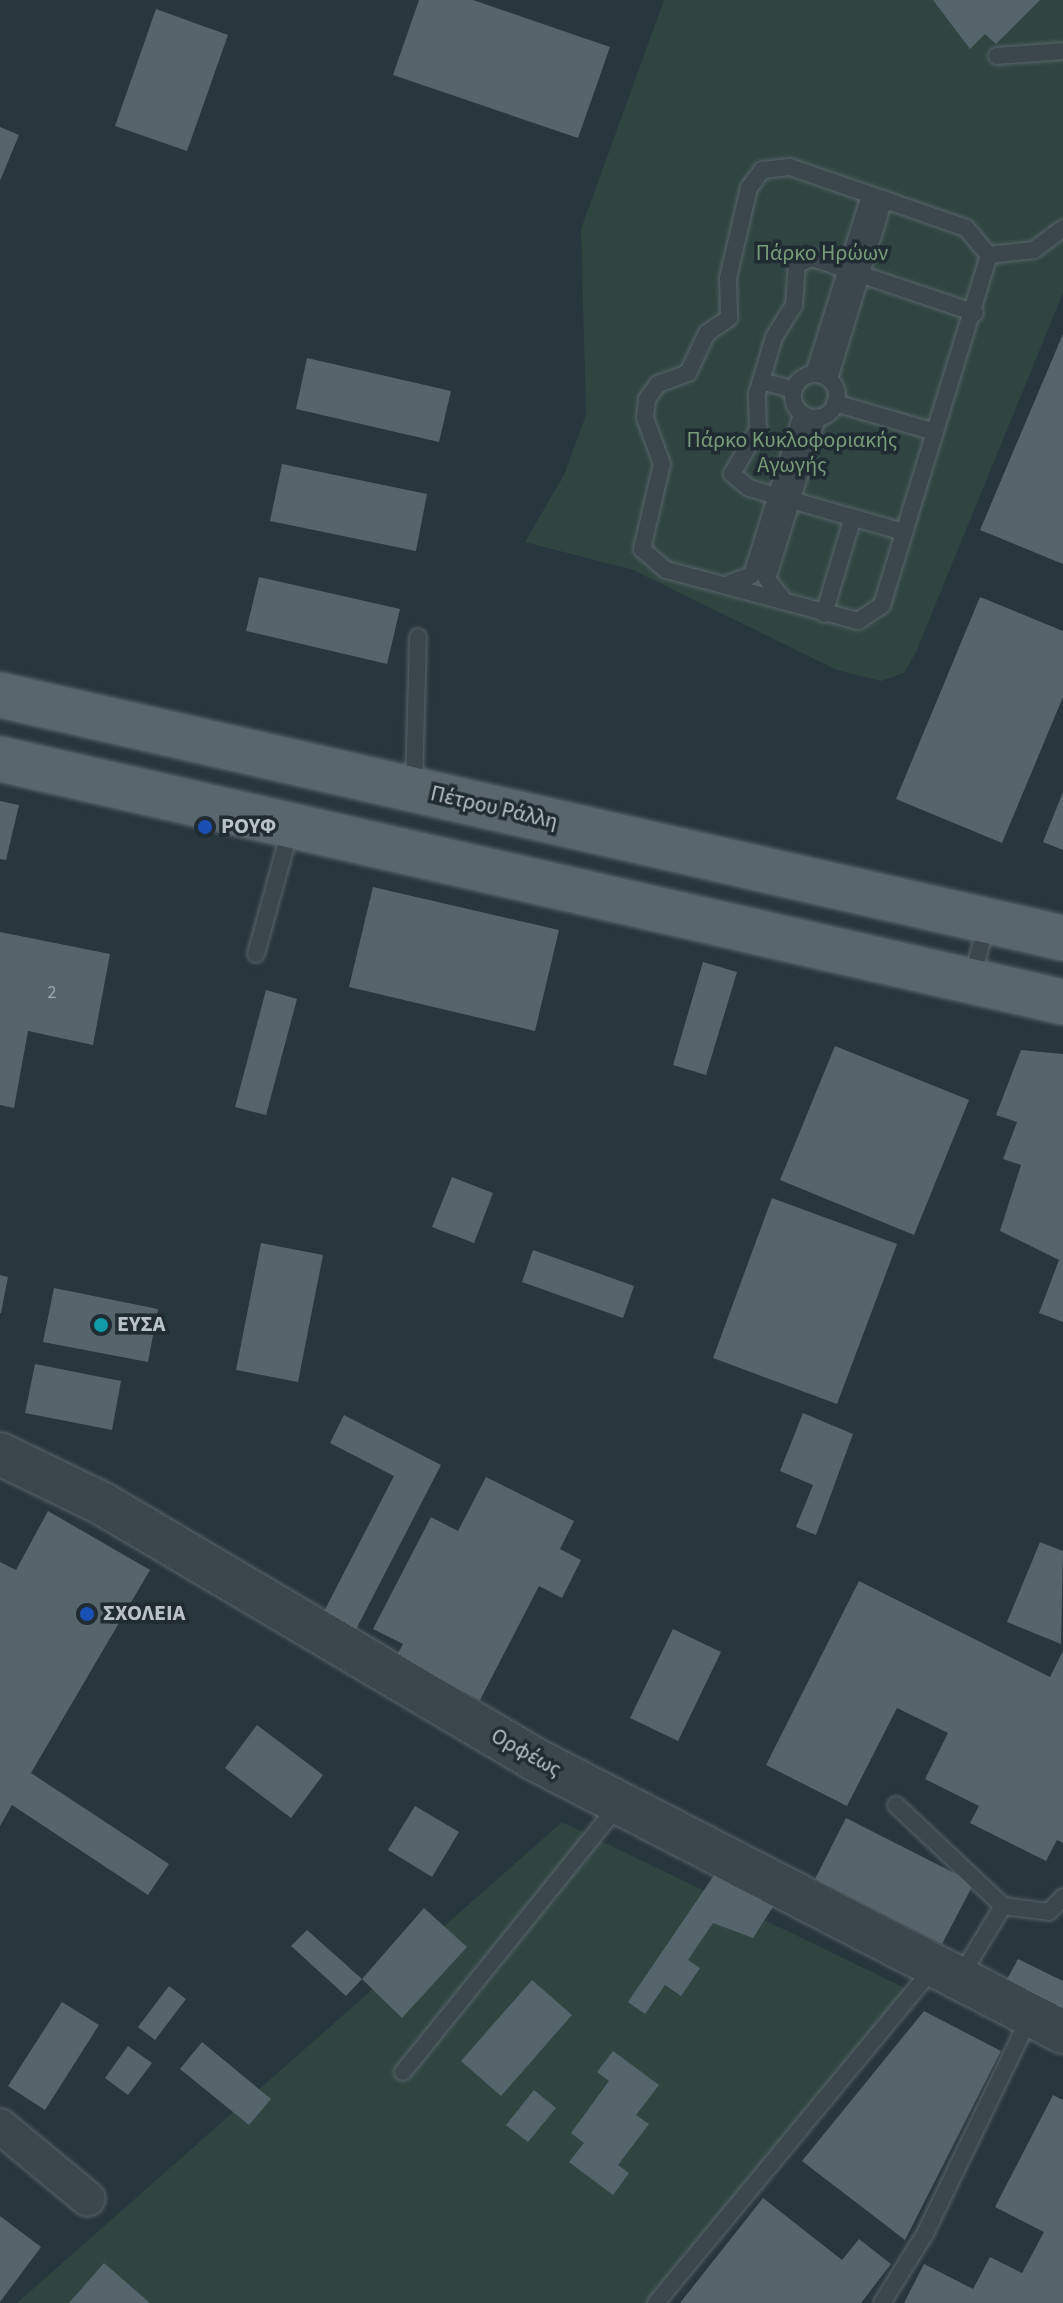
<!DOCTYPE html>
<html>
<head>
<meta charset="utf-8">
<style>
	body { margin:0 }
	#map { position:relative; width:1063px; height:2303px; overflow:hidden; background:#28363d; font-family:"Source Sans 3",sans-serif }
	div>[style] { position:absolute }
	.green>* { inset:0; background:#304540 }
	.building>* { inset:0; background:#56656c }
	.roads { filter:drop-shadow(0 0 2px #59656b) drop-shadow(0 0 2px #59656b) }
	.service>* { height:16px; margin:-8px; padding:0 8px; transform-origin:8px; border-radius:8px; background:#3b474d }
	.service>.ring { margin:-8px; padding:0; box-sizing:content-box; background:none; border:16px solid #3b474d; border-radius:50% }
	.minor>* { height:34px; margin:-17px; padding:0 17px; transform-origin:17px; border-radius:17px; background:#3b474d }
	.tertiary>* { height:42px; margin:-21px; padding:0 21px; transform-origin:21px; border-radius:21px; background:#3b474d }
	.primary>* { height:44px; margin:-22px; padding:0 22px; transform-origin:22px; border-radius:22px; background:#5a666d }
	.dots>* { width:22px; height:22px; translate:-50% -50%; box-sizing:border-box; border:4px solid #202c32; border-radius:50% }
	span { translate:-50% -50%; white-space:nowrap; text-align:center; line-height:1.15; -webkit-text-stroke:7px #202c32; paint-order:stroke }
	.number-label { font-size:18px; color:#a0abb1 }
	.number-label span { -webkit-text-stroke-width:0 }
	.park-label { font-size:22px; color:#789b79 }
	.street-label { font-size:22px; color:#b8c2c8 }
	.poi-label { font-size:22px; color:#b8c2c8; font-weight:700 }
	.left { translate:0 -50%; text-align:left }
</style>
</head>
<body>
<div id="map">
	<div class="green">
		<i style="clip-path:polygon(664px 0,1063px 0,1063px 293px,916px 652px,904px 673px,881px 681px,837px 670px,633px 570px,525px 542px,564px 475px,586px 415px,581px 229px)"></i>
		<i style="clip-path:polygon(562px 1822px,913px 1992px,649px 2303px,17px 2303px)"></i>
	</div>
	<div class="building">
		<i style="clip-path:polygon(419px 0,473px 0,610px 47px,578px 138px,393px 75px)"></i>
		<i style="clip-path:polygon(933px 0,1040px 0,996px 44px,985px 34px,970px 49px)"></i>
		<i style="clip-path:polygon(156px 9px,228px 35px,187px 151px,115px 126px)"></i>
		<i style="clip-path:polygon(0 127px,19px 135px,0 181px)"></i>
		<i style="clip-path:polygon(1063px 334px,1063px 564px,980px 530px)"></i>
		<i style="clip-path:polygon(307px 358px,451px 391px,439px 442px,296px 409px)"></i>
		<i style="clip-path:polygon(282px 464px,427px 494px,416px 551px,270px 521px)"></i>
		<i style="clip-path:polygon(259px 577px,400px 609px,387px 664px,246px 631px)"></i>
		<i style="clip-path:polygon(980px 597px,1063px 631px,1063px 697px,1002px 843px,896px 799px)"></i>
		<i style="clip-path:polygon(1063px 792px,1063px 850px,1043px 842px)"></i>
		<i style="clip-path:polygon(0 801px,19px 805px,6px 860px,0 859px)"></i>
		<i style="clip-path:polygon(373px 887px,559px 930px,535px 1031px,349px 987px)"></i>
		<i style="clip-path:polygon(0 932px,110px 954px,93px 1045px,28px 1031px,14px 1108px,0 1105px)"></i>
		<i style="clip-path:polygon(703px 962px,737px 972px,706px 1075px,673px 1065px)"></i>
		<i style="clip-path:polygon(266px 990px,297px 999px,266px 1115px,235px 1107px)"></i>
		<i style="clip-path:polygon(835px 1046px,969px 1100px,914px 1235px,780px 1180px)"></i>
		<i style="clip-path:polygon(1021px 1050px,1063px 1054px,1063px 1322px,1039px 1313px,1059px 1260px,1000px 1231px,1021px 1165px,1003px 1159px,1017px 1122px,996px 1115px)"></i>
		<i style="clip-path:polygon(452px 1177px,493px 1193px,474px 1243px,432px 1227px)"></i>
		<i style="clip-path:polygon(772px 1198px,897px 1244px,837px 1404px,713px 1358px)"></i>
		<i style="clip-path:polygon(261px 1243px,323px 1255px,298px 1382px,236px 1370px)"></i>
		<i style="clip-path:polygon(533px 1250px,634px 1286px,623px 1318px,522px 1282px)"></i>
		<i style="clip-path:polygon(0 1275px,8px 1277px,1px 1313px,0 1313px)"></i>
		<i style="clip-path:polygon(54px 1288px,158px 1309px,148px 1362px,43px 1342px)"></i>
		<i style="clip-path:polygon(35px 1364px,121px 1381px,112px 1430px,25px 1413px)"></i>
		<i style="clip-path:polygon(803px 1413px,853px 1434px,816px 1535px,796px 1527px,813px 1485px,780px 1471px)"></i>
		<i style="clip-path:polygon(344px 1415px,441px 1465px,351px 1639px,318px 1623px,394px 1476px,330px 1443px)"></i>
		<i style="clip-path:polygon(486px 1477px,574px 1521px,560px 1549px,581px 1560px,562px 1598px,539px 1586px,480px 1700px,396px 1657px,403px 1644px,373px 1629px,431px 1517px,458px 1531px)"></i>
		<i style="clip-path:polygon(48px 1511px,150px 1570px,31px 1773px,169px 1864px,148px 1895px,12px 1805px,0 1826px,0 1562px,16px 1570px)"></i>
		<i style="clip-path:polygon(1040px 1542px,1063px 1551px,1061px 1644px,1007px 1622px)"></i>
		<i style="clip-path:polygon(859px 1581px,1050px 1677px,1063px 1651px,1063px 1843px,1057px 1840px,1046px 1861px,970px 1823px,979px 1806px,925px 1779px,948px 1733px,897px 1708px,847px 1806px,766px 1765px)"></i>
		<i style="clip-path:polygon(673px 1629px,721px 1652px,678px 1741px,630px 1718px)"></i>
		<i style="clip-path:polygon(257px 1725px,323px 1775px,291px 1818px,225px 1768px)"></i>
		<i style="clip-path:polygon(415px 1806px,459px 1832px,432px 1877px,388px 1850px)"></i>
		<i style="clip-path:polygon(846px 1818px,974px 1883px,942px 1944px,815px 1879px)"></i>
		<i style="clip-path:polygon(723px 1862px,778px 1899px,753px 1938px,713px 1923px,688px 1960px,700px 1968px,681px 1996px,665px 1985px,645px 2014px,628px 2002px)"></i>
		<i style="clip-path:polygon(424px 1908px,467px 1947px,402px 2018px,362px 1979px)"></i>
		<i style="clip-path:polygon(307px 1930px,362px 1979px,346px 1996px,291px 1946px)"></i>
		<i style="clip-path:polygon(1018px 1959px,1063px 1981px,1063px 2011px,1005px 1983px)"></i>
		<i style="clip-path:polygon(532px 1980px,572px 2015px,501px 2096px,461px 2061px)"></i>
		<i style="clip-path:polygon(169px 1986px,186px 1999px,155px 2040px,138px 2027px)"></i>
		<i style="clip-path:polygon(62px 2002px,99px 2025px,45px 2110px,8px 2086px)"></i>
		<i style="clip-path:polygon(924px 2011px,1001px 2051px,905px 2240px,802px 2161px)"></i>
		<i style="clip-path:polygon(202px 2042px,271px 2099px,249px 2125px,180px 2069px)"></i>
		<i style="clip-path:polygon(128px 2046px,152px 2063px,128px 2095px,105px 2078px)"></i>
		<i style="clip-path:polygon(613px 2051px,659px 2085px,636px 2115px,649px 2124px,618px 2165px,629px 2173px,613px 2195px,569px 2162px,584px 2143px,571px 2133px,609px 2081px,597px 2072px)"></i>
		<i style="clip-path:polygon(534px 2090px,556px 2108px,528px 2142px,506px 2125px)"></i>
		<i style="clip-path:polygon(1053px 2095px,1063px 2100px,1063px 2303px,904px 2303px,924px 2264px,973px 2289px,990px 2257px,1022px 2273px,1044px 2232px,995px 2207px)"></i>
		<i style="clip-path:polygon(763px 2198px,842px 2260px,859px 2239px,891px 2264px,861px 2303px,680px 2303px)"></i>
		<i style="clip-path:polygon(0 2216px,41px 2247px,0 2302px)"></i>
		<i style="clip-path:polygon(104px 2263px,150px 2303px,69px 2303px)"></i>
	</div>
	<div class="roads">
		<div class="service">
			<i style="left:997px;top:56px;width:66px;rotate:-4.3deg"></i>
			<i style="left:790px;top:167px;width:186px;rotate:19.1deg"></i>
			<i style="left:966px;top:228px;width:35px;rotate:50deg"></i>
			<i style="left:989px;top:255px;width:366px;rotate:107deg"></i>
			<i style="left:882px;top:605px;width:29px;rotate:146deg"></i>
			<i style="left:858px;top:621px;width:199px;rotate:-165.1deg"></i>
			<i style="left:666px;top:570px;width:32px;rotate:-139deg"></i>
			<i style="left:642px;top:549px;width:87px;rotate:-76.8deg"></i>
			<i style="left:662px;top:464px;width:49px;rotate:-110.3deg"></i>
			<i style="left:645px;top:418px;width:19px;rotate:-84deg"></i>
			<i style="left:647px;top:399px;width:19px;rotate:-54deg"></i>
			<i style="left:658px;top:384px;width:32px;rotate:-20deg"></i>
			<i style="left:688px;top:373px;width:44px;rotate:-64.6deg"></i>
			<i style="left:707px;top:333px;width:27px;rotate:-34deg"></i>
			<i style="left:729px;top:318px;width:40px;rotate:-91.4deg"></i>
			<i style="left:728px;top:278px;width:92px;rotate:-76.9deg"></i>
			<i style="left:749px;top:188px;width:22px;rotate:-54deg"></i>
			<i style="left:762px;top:170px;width:28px;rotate:-6deg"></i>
			<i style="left:989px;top:255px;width:45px;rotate:-6.3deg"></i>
			<i style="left:1034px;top:250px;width:36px;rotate:-37deg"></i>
			<i style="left:814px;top:374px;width:188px;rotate:-72.6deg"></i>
			<i class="ring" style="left:793px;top:374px;width:28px;height:28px"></i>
			<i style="left:829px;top:379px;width:188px;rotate:-73deg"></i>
			<i style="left:761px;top:381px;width:34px;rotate:15deg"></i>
			<i style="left:835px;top:403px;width:104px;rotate:16.2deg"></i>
			<i style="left:904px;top:532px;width:161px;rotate:-164.2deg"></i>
			<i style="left:749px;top:488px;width:22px;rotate:-141deg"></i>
			<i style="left:732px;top:474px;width:52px;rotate:-60deg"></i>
			<i style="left:758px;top:429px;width:35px;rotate:-92deg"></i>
			<i style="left:757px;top:394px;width:59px;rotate:-73.4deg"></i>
			<i style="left:774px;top:337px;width:38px;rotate:-58deg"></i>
			<i style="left:794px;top:305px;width:41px;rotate:-85.8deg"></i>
			<i style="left:797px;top:264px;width:16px;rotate:-22deg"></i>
			<i style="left:812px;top:258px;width:172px;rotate:18.6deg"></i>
			<i style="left:730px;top:583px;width:23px;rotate:-20deg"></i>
			<i style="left:752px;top:575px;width:169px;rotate:-72.7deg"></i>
			<i style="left:782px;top:598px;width:24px;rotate:-128deg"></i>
			<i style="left:767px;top:579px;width:169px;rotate:-72.7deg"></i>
			<i style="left:824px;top:614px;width:101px;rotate:-73.4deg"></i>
			<i style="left:414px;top:788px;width:151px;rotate:-88.5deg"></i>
			<i style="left:256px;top:954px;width:132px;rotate:-74.6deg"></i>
			<i style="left:972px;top:980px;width:61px;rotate:-75.7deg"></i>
			<i style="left:896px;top:1805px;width:147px;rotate:43.3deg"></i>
			<i style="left:960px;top:1977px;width:83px;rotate:-58.8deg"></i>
			<i style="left:1003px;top:1906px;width:46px;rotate:7.4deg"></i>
			<i style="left:1049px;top:1912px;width:21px;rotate:-47deg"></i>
			<i style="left:403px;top:2072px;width:346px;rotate:-51.1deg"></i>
			<i style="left:656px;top:2303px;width:436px;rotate:-50.4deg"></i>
			<i style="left:882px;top:2303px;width:81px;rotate:-58.1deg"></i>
			<i style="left:925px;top:2234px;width:241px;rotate:-64.2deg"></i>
		</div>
		<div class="minor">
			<i style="left:0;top:2126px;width:114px;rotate:39.7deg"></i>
		</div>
		<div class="tertiary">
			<i style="left:0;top:1454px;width:114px;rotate:25.9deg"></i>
			<i style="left:103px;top:1504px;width:503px;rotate:30.59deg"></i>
			<i style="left:536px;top:1760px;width:593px;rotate:27.3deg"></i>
		</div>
		<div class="primary">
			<i style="left:0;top:695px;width:1090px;rotate:12.88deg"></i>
			<i style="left:0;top:759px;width:1090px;rotate:12.88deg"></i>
		</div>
	</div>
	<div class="dots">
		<i style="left:205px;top:827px;background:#1a4fb4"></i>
		<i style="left:101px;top:1325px;background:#0f9aa8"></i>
		<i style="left:87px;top:1614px;background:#1a4fb4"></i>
	</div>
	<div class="number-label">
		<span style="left:52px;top:993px">2</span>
	</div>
	<div class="park-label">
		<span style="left:822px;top:254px">Πάρκο Ηρώων</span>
		<span style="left:792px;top:453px">Πάρκο Κυκλοφοριακής<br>Αγωγής</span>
	</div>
	<div class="street-label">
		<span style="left:494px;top:808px;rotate:13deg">Πέτρου Ράλλη</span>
		<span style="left:526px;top:1753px;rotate:29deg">Ορφέως</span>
	</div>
	<div class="poi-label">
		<span class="left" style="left:221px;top:827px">ΡΟΥΦ</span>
		<span class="left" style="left:117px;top:1325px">ΕΥΣΑ</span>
		<span class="left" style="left:103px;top:1614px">ΣΧΟΛΕΙΑ</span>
	</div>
</div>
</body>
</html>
